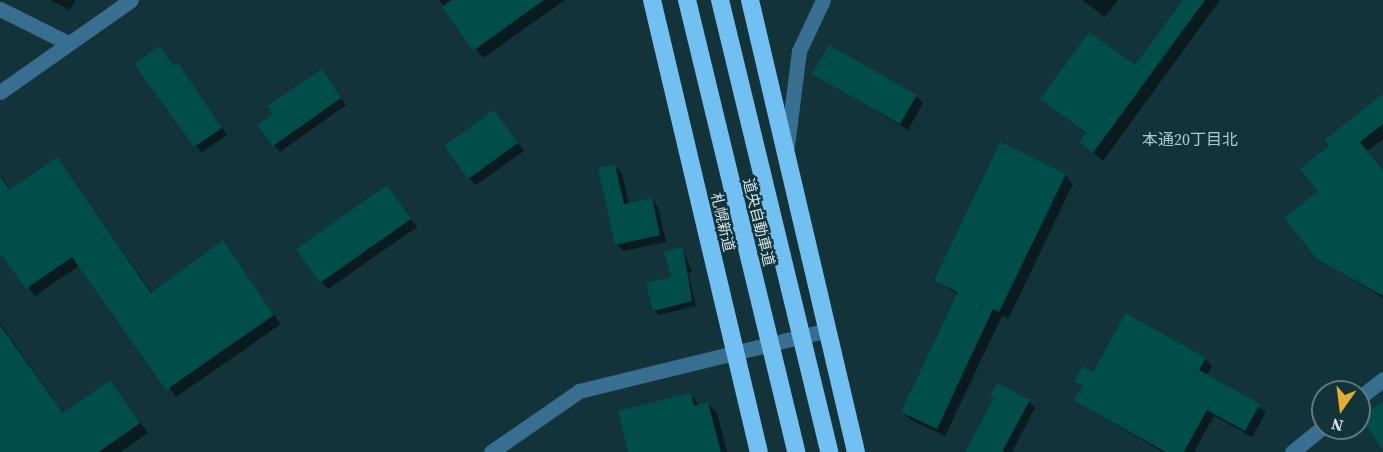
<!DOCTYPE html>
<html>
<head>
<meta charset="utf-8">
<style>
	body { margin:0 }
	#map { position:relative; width:1383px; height:452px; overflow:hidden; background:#13333a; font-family:"Source Serif 4","Noto Sans JP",serif }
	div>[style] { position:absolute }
	.shadow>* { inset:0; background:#0007 }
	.building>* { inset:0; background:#004e49 }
	.minor>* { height:15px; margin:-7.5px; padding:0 7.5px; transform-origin:7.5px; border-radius:7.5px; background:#386e8f }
	.highway>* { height:18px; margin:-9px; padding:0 9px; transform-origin:9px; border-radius:9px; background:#72c0f1 }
	.highway-bridge>* { height:18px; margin:-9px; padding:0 9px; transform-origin:9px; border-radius:9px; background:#72c0f1 }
	span { translate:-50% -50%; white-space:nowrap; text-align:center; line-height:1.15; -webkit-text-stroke:4.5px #13333a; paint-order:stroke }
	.street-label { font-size:15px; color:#d1e3e7 }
	.neighbourhood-label { font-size:16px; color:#a7cad2 }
	.north { position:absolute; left:1311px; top:380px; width:60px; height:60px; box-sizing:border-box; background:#13333a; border:2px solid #5f797f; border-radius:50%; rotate:194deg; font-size:16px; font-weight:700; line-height:24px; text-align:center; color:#d1e3e7 }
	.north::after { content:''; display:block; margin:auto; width:21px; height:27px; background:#e2af34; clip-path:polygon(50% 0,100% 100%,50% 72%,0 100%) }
</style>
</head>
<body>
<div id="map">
	<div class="shadow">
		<i style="clip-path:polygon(50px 0,75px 0,70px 10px)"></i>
		<i style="clip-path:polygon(439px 0,565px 0,483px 58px)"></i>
		<i style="clip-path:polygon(1082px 0,1118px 0,1105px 17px)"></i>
		<i style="clip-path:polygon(1185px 0,1220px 0,1103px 161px,1081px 142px,1086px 134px,1042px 99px,1136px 67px)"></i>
		<i style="clip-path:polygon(178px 65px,227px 135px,202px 152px,195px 146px,175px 68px)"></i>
		<i style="clip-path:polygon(322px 71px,346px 105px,280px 152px,274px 145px)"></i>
		<i style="clip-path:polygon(814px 73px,916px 96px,923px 103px,908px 130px)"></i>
		<i style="clip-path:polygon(1383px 95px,1383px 139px,1367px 151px,1383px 171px,1383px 298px,1318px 258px,1320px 191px,1331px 147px)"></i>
		<i style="clip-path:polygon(494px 112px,524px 151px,476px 185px,469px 178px)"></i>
		<i style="clip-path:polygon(57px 159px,153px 294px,222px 242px,281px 324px,176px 397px,80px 265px,35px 296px,0 250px,0 174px,11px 191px)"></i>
		<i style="clip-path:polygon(615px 166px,622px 173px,629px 204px,651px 199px,658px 207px,666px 242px,624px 251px,616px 244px)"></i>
		<i style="clip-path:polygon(1065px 175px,1073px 184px,1008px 319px,1002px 316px,945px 436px,911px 420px,903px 412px,958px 295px,936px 280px)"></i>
		<i style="clip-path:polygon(387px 187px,417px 227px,328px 289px,321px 282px)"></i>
		<i style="clip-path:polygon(683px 249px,692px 272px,688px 273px,696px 306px,659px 315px,654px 310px,672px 279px)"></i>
		<i style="clip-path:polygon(0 323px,64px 414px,110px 382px,148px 433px,120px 452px,0 452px)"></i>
		<i style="clip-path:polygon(1205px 359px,1212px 366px,1206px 376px,1266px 412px,1252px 437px,1214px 416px,1194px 452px,1163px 452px,1075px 401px,1082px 388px,1076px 381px,1093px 374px)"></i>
		<i style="clip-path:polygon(690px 394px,700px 406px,708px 404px,717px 413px,727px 452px,630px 452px)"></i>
		<i style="clip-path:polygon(1029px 401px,1035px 408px,1012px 452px,967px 452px)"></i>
	</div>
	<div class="building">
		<i style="clip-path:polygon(452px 0,544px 0,473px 51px,442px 7px)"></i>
		<i style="clip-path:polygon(1183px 0,1205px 0,1093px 153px,1079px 142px,1086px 133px,1040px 99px,1089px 32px,1135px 65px)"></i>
		<i style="clip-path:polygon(829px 45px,917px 95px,900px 124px,812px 74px)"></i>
		<i style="clip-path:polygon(159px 46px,174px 66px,178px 63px,222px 128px,194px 147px,134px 64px)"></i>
		<i style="clip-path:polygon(322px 69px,341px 98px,273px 146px,257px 125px,273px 114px,267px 106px)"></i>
		<i style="clip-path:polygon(1383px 94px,1383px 124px,1360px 142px,1383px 171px,1383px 296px,1317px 259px,1284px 218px,1318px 191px,1300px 169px,1329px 146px,1324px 140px)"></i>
		<i style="clip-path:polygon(494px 110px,518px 143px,468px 179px,444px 146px)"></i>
		<i style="clip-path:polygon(1000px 142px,1066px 174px,999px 312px,993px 309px,937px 429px,901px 412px,958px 292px,934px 281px)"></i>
		<i style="clip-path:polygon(57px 157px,151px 293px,223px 240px,274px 315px,166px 390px,72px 257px,26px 289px,0 253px,0 176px,10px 190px)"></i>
		<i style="clip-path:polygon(615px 164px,624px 204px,652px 198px,660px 235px,615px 245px,598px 168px)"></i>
		<i style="clip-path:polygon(387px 185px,411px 219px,320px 283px,296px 249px)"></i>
		<i style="clip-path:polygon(683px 247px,692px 301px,653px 311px,646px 283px,671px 277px,664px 252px)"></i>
		<i style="clip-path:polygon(1126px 313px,1206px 358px,1199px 370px,1260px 404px,1245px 431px,1207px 410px,1184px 452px,1166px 452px,1074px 401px,1082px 386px,1074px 382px,1082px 366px,1093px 372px)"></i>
		<i style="clip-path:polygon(0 325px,63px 413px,110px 380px,140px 423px,99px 452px,0 452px)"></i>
		<i style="clip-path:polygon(997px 383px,1030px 400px,1002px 452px,965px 452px,994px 398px,990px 396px)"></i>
		<i style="clip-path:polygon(691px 393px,694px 406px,708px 402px,721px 452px,628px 452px,618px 411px)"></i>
		<i style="clip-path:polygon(1383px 402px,1383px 450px,1360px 417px)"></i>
	</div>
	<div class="minor">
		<i style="left:0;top:9px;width:76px;rotate:26.6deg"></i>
		<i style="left:0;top:92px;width:160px;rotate:-35.1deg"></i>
		<i style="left:787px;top:146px;width:96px;rotate:-82.8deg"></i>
		<i style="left:799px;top:51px;width:56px;rotate:-64.8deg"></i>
		<i style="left:1359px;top:398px;width:31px;rotate:-38deg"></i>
		<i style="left:491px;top:452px;width:107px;rotate:-34.7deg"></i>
		<i style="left:579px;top:391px;width:255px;rotate:-13.8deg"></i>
		<i style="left:1292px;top:452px;width:40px;rotate:-39deg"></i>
	</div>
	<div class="highway">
		<i style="left:652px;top:0;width:464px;rotate:76.7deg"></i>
		<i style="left:750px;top:0;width:464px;rotate:76.8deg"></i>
	</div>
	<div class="highway-bridge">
		<i style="left:687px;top:0;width:465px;rotate:76.4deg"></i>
		<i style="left:720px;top:0;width:465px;rotate:76.4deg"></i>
	</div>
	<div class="street-label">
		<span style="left:723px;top:222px;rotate:77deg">札幌新道</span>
		<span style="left:759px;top:222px;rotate:76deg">道央自動車道</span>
	</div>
	<div class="neighbourhood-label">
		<span style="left:1190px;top:139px">本通20丁目北</span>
	</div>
	<div class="north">N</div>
</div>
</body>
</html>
